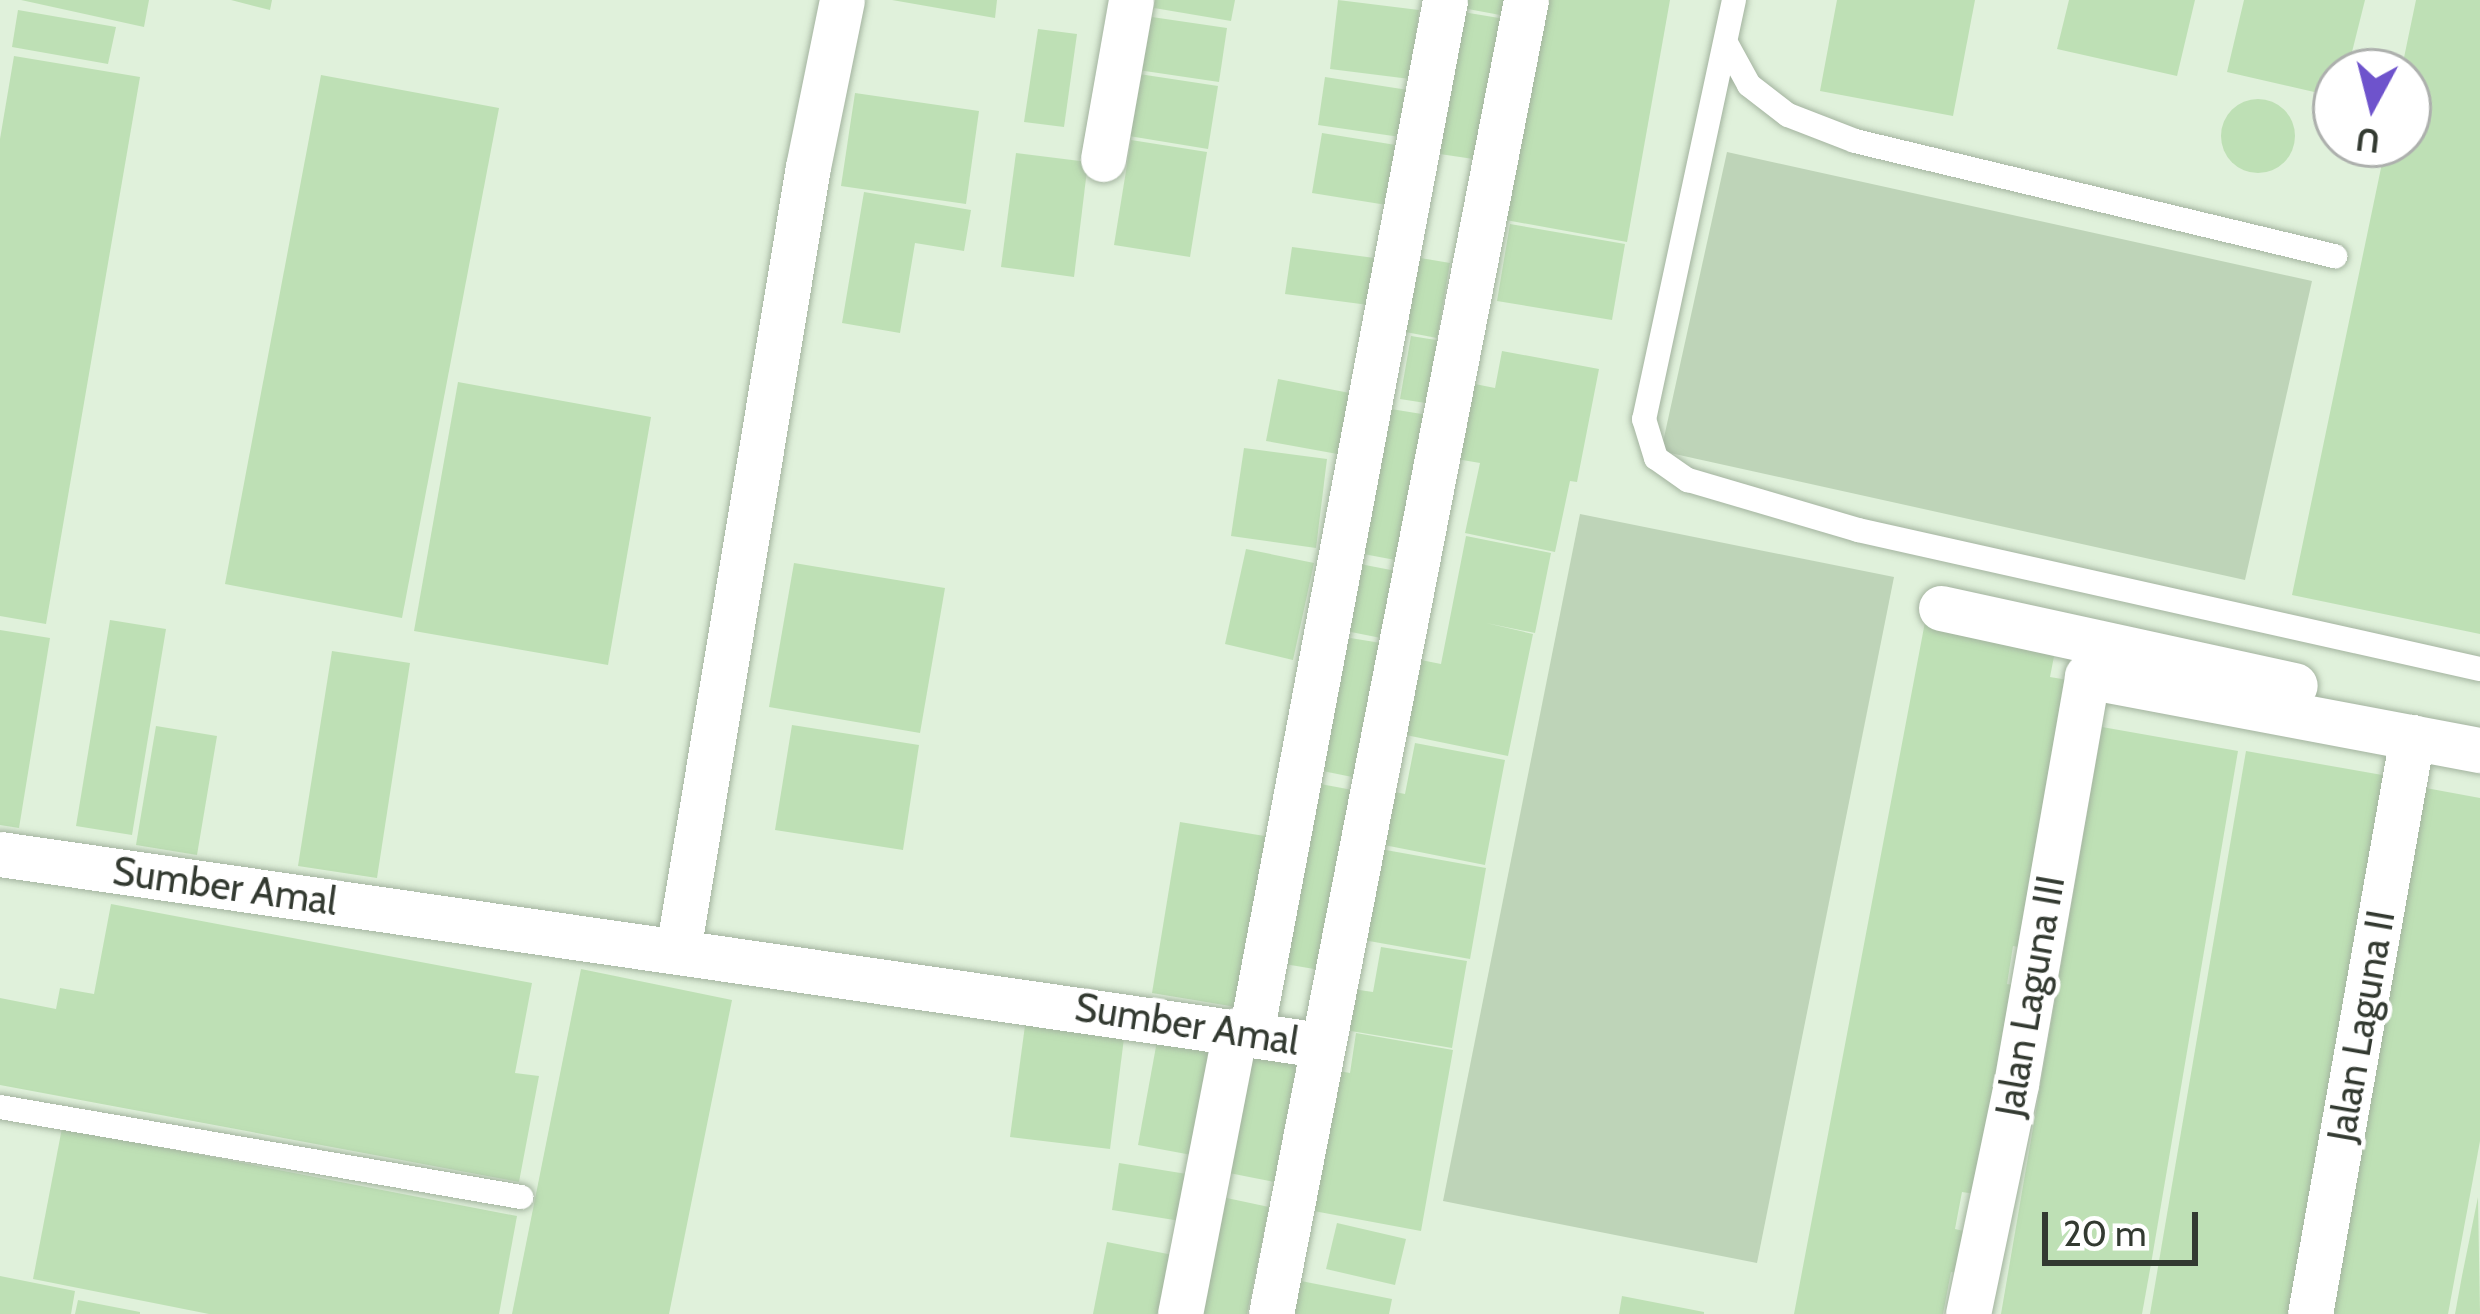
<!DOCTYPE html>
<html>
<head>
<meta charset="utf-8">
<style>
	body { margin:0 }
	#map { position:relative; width:2480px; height:1314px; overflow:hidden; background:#e0f1db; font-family:Cabin,sans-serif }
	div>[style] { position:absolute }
	.green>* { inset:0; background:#bed4b8 }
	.building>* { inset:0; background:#bee0b5 }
	.round { border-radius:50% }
	.roads { filter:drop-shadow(0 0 3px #a3b39f) drop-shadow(0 0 3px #a3b39f) }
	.service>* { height:24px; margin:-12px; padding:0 12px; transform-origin:12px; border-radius:12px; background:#fff }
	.minor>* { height:45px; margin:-22.5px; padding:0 22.5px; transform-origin:22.5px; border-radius:22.5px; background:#fff }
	span { translate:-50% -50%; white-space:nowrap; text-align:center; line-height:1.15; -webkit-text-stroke:9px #fff; paint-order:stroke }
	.street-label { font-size:39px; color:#333a31 }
	.north { position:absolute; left:2312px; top:48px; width:120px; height:120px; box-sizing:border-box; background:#fff; border:3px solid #adb0ad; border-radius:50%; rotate:187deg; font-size:33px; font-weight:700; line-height:48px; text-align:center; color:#333a31 }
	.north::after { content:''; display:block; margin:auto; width:42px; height:54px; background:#6e53cc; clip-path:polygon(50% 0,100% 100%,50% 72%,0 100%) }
	.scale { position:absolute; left:2042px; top:1212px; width:156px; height:54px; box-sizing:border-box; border:6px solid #333a31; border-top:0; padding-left:15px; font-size:36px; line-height:42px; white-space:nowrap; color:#333a31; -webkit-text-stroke:9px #fff; paint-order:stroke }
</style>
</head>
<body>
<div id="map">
	<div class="green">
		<i style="clip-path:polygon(1727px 152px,2312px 281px,2245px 580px,1661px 451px)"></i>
		<i style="clip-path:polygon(1580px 514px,1894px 577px,1757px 1263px,1443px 1201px)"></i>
	</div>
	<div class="building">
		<i style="clip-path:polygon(21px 0,149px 0,144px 27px)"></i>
		<i style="clip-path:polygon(231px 0,272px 0,270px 10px)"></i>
		<i style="clip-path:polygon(892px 0,997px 0,995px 18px)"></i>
		<i style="clip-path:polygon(1155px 0,1235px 0,1231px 21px,1154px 8px)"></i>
		<i style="clip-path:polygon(1338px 0,1419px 10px,1410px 79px,1330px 69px)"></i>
		<i style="clip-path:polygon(1458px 0,1514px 0,1511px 17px,1457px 7px)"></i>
		<i style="clip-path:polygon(1534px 0,1670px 0,1627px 242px,1495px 218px)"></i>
		<i style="clip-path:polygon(1837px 0,1975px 0,1953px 116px,1820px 91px)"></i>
		<i style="clip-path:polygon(2069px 0,2195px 0,2177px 76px,2057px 49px)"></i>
		<i style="clip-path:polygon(2244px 0,2365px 0,2347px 72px,2336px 72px,2336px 97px,2227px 72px)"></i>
		<i style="clip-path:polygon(2416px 0,2480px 0,2480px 634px,2292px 595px,2386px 144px,2408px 144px,2408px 72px,2401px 72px)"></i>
		<i style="clip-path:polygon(18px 10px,116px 27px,108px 64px,12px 47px)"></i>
		<i style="clip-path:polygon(1457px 11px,1511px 20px,1487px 161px,1433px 153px)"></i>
		<i style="clip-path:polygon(1145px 16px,1227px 28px,1219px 82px,1138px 70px)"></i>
		<i style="clip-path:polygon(1038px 29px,1077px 34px,1064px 127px,1024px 122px)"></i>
		<i style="clip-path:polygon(14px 56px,140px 77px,46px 624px,0 616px,0 139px)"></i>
		<i style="clip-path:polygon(1139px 74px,1218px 86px,1208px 149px,1129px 136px)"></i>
		<i style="clip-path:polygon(321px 75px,499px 108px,402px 618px,225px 584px)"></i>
		<i style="clip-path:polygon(1325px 77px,1408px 90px,1400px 137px,1318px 125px)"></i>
		<i style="clip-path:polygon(855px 93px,979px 111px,966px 204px,841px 186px)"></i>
		<i class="round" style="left:2221px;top:99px;width:74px;height:74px"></i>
		<i style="clip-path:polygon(1322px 133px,1408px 147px,1399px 207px,1312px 193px)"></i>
		<i style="clip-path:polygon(1131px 140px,1207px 152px,1190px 257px,1114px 245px)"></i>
		<i style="clip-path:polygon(1016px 153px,1088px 162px,1074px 277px,1001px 267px)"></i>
		<i style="clip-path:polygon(864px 192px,971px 210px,964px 251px,915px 243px,900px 333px,842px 323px)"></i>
		<i style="clip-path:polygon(1510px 224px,1625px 244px,1612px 320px,1497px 301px)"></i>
		<i style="clip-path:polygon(1292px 247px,1382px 259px,1376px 306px,1285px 294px)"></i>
		<i style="clip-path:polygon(1403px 255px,1450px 263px,1437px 338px,1390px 329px)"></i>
		<i style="clip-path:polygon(1411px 336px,1442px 341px,1432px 404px,1400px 399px)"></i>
		<i style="clip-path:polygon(1502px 351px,1599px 369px,1577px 482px,1570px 481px,1555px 552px,1465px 533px,1480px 463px,1445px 457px,1460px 381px,1495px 388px)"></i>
		<i style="clip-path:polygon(1278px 379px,1365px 396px,1354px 457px,1266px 441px)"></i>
		<i style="clip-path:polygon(458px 382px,651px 417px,608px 665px,414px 631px)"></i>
		<i style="clip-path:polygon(1385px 408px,1434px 416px,1406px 562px,1358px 553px)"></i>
		<i style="clip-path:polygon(1244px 448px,1327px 459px,1316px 548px,1231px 536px)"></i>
		<i style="clip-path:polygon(1466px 536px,1551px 553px,1535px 633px,1486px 623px,1533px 634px,1508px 756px,1401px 734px,1416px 659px,1441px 664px)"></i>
		<i style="clip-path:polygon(1246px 549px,1314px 563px,1293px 660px,1225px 644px)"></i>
		<i style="clip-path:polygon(794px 563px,945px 588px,920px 733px,769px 707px)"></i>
		<i style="clip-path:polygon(1355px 563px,1396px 571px,1381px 638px,1341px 630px)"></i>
		<i style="clip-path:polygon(110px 620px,166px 629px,132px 835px,76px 826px)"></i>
		<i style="clip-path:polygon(1925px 622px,2056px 646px,2050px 677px,2068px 680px,2037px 950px,2013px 946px,2007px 984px,2013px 985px,1975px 1194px,1962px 1192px,1955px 1229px,1972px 1233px,1964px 1274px,1951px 1272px,1943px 1314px,1794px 1314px)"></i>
		<i style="clip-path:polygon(0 630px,50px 638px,19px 828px,0 825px)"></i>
		<i style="clip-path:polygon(1332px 635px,1387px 644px,1362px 779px,1308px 768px)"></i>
		<i style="clip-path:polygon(332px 651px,410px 663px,377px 878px,298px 866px)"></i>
		<i style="clip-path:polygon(792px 725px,919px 745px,903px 850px,775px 830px)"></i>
		<i style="clip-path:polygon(156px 726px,217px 736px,197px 855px,136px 845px)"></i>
		<i style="clip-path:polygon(2102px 727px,2238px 751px,2151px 1264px,2142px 1314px,2001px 1314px)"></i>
		<i style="clip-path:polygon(1415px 743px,1505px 760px,1485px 865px,1369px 842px,1380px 789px,1405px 794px)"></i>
		<i style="clip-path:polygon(2246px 751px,2388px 776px,2296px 1314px,2150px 1314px)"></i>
		<i style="clip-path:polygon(1299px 780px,1358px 791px,1326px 971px,1267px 961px)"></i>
		<i style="clip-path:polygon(2415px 786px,2480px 798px,2480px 1141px,2448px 1314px,2320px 1314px)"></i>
		<i style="clip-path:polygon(1180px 822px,1282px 839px,1254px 1010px,1152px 993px)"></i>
		<i style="clip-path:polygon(1369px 847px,1486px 868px,1470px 959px,1352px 938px)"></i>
		<i style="clip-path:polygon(111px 904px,532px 983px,515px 1073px,539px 1076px,519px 1182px,0 1085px,0 998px,56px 1009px,60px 988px,94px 994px)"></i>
		<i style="clip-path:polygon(1381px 947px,1467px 961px,1452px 1048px,1339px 1029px,1345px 988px,1373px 992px)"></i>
		<i style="clip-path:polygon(581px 969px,732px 1000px,669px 1314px,512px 1314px)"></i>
		<i style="clip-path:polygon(1026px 1018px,1125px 1030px,1110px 1149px,1010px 1137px)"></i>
		<i style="clip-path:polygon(1356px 1033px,1453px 1050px,1421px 1231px,1303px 1209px,1328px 1069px,1350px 1073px)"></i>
		<i style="clip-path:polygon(1157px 1041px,1216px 1052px,1197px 1156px,1138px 1145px)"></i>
		<i style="clip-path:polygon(1252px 1054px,1297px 1063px,1274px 1182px,1229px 1173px)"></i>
		<i style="clip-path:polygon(62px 1128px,517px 1216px,499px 1314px,209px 1314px,33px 1279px)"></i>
		<i style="clip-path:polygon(1119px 1163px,1199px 1176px,1193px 1223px,1112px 1210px)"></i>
		<i style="clip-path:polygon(1222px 1197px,1269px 1207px,1247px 1314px,1198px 1314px)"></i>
		<i style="clip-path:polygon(2478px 1197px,2480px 1314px,2455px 1314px,2462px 1276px)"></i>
		<i style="clip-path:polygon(1337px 1223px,1406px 1239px,1395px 1285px,1326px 1269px)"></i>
		<i style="clip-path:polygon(1107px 1242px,1183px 1257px,1171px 1314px,1093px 1314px)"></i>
		<i style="clip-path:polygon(0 1276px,75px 1291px,71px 1314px,0 1314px)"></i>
		<i style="clip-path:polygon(1291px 1279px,1392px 1299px,1389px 1314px,1284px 1314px)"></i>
		<i style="clip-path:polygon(1622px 1296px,1704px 1312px,1704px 1314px,1619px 1314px)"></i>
		<i style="clip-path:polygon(78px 1300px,140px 1312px,140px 1314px,75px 1314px)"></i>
	</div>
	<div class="roads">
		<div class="service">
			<i style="left:1734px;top:0;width:429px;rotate:102.1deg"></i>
			<i style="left:1644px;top:419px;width:41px;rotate:72.9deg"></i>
			<i style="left:1656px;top:458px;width:39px;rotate:35deg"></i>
			<i style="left:1688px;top:480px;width:177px;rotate:16.4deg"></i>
			<i style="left:1858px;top:530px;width:637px;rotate:12.6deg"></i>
			<i style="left:1726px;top:43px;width:48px;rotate:61.3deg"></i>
			<i style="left:1749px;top:85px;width:49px;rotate:37.6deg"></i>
			<i style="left:1788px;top:115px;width:72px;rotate:21.2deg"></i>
			<i style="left:1855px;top:141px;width:494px;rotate:13.5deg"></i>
			<i style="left:0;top:1107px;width:529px;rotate:9.8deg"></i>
		</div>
		<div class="minor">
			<i style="left:1103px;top:159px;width:161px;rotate:-80deg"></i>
			<i style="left:1941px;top:608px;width:362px;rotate:12.3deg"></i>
			<i style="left:0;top:854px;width:1335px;rotate:8.23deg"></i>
			<i style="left:678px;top:951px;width:795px;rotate:-80.59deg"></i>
			<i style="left:808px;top:167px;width:170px;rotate:-78.5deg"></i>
			<i style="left:1251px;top:1033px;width:1051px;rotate:-79.36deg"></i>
			<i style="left:1180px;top:1314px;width:289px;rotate:-79deg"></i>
			<i style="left:1271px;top:1314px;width:1339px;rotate:-79.02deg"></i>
			<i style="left:1968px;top:1314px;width:235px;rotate:-78.2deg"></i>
			<i style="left:2016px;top:1084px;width:414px;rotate:-80.1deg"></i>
			<i style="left:2087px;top:676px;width:400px;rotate:10.7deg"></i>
			<i style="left:2310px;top:1314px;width:586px;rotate:-79.98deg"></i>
		</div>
	</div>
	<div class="street-label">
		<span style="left:225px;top:886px;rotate:8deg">Sumber Amal</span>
		<span style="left:2030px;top:996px;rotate:-80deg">Jalan Laguna III</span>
		<span style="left:1187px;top:1024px;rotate:9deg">Sumber Amal</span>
		<span style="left:2361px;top:1026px;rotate:-80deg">Jalan Laguna II</span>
	</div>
	<div class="north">U</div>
	<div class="scale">20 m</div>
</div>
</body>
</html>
